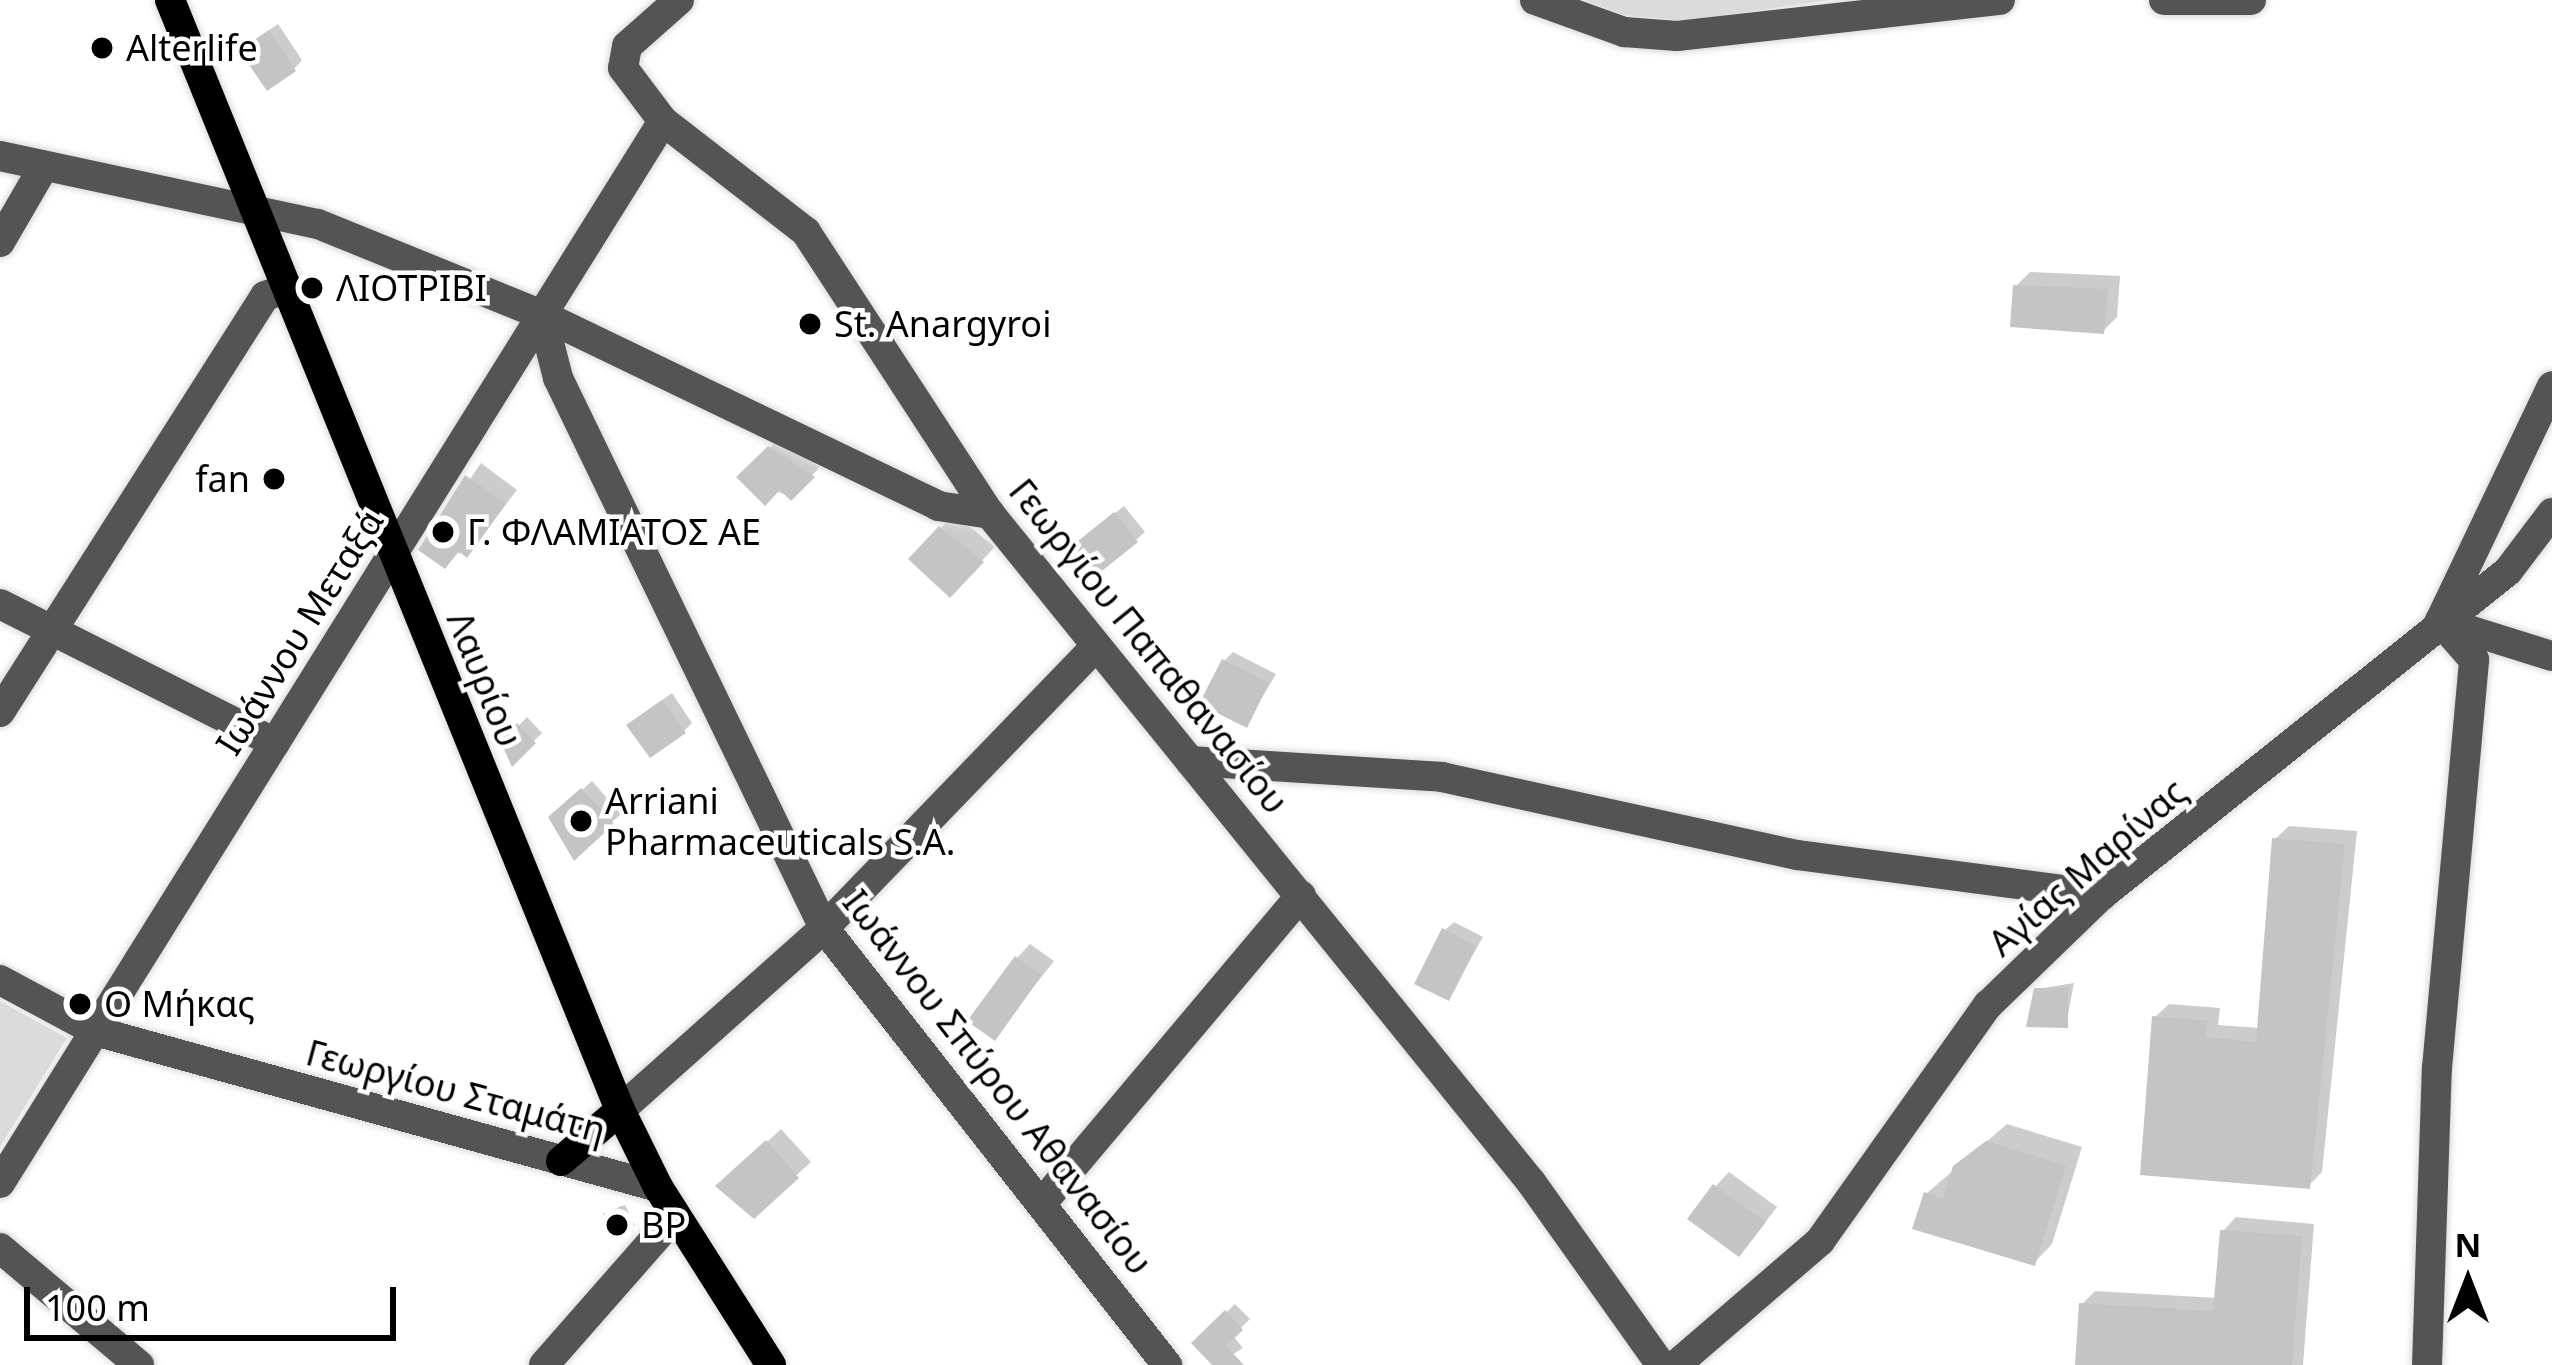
<!DOCTYPE html>
<html>
<head>
<meta charset="utf-8">
<style>
	body { margin:0 }
	#map { position:relative; width:2552px; height:1365px; overflow:hidden; background:#fff; font-family:"Noto Sans",sans-serif }
	div>[style] { position:absolute }
	.green>* { inset:0; background:#dbdbdb }
	.shadow>* { inset:0; background:#0003 }
	.building>* { inset:0; background:#c4c4c4 }
	.roads { filter:drop-shadow(0 0 3px #dbdbdb) drop-shadow(0 0 3px #dbdbdb) }
	.minor>* { height:30px; margin:-15px; padding:0 15px; transform-origin:15px; border-radius:15px; background:#545454 }
	.major>* { height:30px; margin:-15px; padding:0 15px; transform-origin:15px; border-radius:15px; background:#000 }
	.dots>* { width:33px; height:33px; translate:-50% -50%; box-sizing:border-box; border:6px solid #fff; border-radius:50% }
	span { translate:-50% -50%; white-space:nowrap; text-align:center; line-height:1.15; -webkit-text-stroke:9px #fff; paint-order:stroke }
	.poi-label { font-size:36px; color:#000 }
	.left { translate:0 -50%; text-align:left }
	.right { translate:-100% -50%; text-align:right }
	.street-label { font-size:36px; color:#000 }
	.north { position:absolute; left:2408px; top:1221px; width:120px; height:120px; -webkit-text-stroke:9px #fff; paint-order:stroke; rotate:0deg; font-size:33px; font-weight:700; line-height:48px; text-align:center; color:#000 }
	.north::after { content:''; display:block; margin:auto; width:42px; height:54px; background:#000; clip-path:polygon(50% 0,100% 100%,50% 72%,0 100%) }
	.scale { position:absolute; left:24px; top:1287px; width:372px; height:54px; box-sizing:border-box; border:6px solid #000; border-top:0; padding-left:15px; font-size:36px; line-height:42px; white-space:nowrap; color:#000; -webkit-text-stroke:9px #fff; paint-order:stroke }
</style>
</head>
<body>
<div id="map">
	<div class="green">
		<i style="clip-path:polygon(1584px 0,1830px 0,1685px 21px,1623px 15px)"></i>
		<i style="clip-path:polygon(0 1001px,67px 1038px,0 1147px)"></i>
	</div>
	<div class="shadow">
		<i style="clip-path:polygon(278px 24px,302px 60px,294px 69px,252px 42px)"></i>
		<i style="clip-path:polygon(2030px 272px,2120px 276px,2117px 317px,2103px 331px,2016px 286px)"></i>
		<i style="clip-path:polygon(779px 439px,820px 467px,791px 497px,740px 477px)"></i>
		<i style="clip-path:polygon(481px 463px,517px 490px,467px 554px,422px 549px)"></i>
		<i style="clip-path:polygon(1124px 506px,1145px 532px,1136px 540px,1085px 537px)"></i>
		<i style="clip-path:polygon(954px 514px,995px 547px,950px 594px,912px 559px)"></i>
		<i style="clip-path:polygon(1233px 652px,1276px 674px,1246px 725px,1224px 661px)"></i>
		<i style="clip-path:polygon(672px 693px,692px 723px,684px 731px,638px 717px)"></i>
		<i style="clip-path:polygon(527px 717px,542px 733px,513px 762px,504px 741px)"></i>
		<i style="clip-path:polygon(592px 781px,621px 814px,574px 856px,561px 809px)"></i>
		<i style="clip-path:polygon(2289px 826px,2357px 831px,2322px 1172px,2309px 1185px,2155px 1017px,2169px 1004px,2220px 1008px,2218px 1025px,2260px 1028px,2275px 839px)"></i>
		<i style="clip-path:polygon(1454px 922px,1483px 937px,1448px 998px,1445px 930px)"></i>
		<i style="clip-path:polygon(1030px 944px,1054px 961px,994px 1037px,1017px 958px)"></i>
		<i style="clip-path:polygon(2074px 983px,2066px 1025px,2029px 1024px,2037px 989px)"></i>
		<i style="clip-path:polygon(2007px 1124px,2082px 1147px,2052px 1244px,2034px 1263px,1927px 1193px)"></i>
		<i style="clip-path:polygon(781px 1129px,811px 1162px,754px 1214px,720px 1186px)"></i>
		<i style="clip-path:polygon(1729px 1172px,1777px 1207px,1752px 1239px,1716px 1186px)"></i>
		<i style="clip-path:polygon(625px 1205px,635px 1225px,631px 1229px,610px 1211px)"></i>
		<i style="clip-path:polygon(2236px 1217px,2314px 1224px,2303px 1365px,2078px 1365px,2082px 1304px,2095px 1291px,2217px 1298px,2223px 1231px)"></i>
		<i style="clip-path:polygon(1235px 1304px,1250px 1319px,1233px 1336px,1243px 1348px,1216px 1365px,1195px 1343px)"></i>
	</div>
	<div class="building">
		<i style="clip-path:polygon(269px 30px,296px 71px,267px 91px,239px 50px)"></i>
		<i style="clip-path:polygon(2013px 285px,2108px 289px,2104px 334px,2010px 327px)"></i>
		<i style="clip-path:polygon(768px 446px,815px 477px,791px 501px,780px 490px,765px 506px,736px 477px)"></i>
		<i style="clip-path:polygon(465px 475px,506px 504px,467px 558px,459px 551px,445px 569px,418px 550px)"></i>
		<i style="clip-path:polygon(1114px 512px,1138px 542px,1097px 575px,1073px 545px)"></i>
		<i style="clip-path:polygon(939px 526px,984px 562px,950px 598px,908px 559px)"></i>
		<i style="clip-path:polygon(1222px 659px,1269px 683px,1247px 728px,1199px 704px)"></i>
		<i style="clip-path:polygon(662px 700px,686px 733px,650px 758px,626px 725px)"></i>
		<i style="clip-path:polygon(517px 723px,536px 743px,512px 767px,500px 740px)"></i>
		<i style="clip-path:polygon(581px 788px,614px 824px,574px 861px,548px 817px)"></i>
		<i style="clip-path:polygon(2272px 838px,2345px 844px,2310px 1189px,2140px 1175px,2152px 1016px,2208px 1021px,2206px 1037px,2256px 1042px)"></i>
		<i style="clip-path:polygon(1442px 928px,1477px 946px,1449px 1001px,1414px 984px)"></i>
		<i style="clip-path:polygon(1015px 956px,1042px 975px,995px 1041px,967px 1021px)"></i>
		<i style="clip-path:polygon(2034px 988px,2068px 988px,2068px 1028px,2026px 1027px)"></i>
		<i style="clip-path:polygon(766px 1140px,799px 1178px,754px 1219px,715px 1186px)"></i>
		<i style="clip-path:polygon(1986px 1141px,2066px 1166px,2035px 1266px,1912px 1229px,1924px 1192px,1943px 1198px,1953px 1166px)"></i>
		<i style="clip-path:polygon(1713px 1184px,1766px 1222px,1739px 1257px,1687px 1219px)"></i>
		<i style="clip-path:polygon(622px 1206px,633px 1231px,614px 1240px,603px 1214px)"></i>
		<i style="clip-path:polygon(2220px 1230px,2302px 1236px,2292px 1365px,2075px 1365px,2079px 1303px,2213px 1311px)"></i>
		<i style="clip-path:polygon(1225px 1310px,1243px 1330px,1226px 1346px,1244px 1365px,1212px 1365px,1191px 1343px)"></i>
	</div>
	<div class="roads">
		<div class="minor">
			<i style="left:679px;top:0;width:69px;rotate:138.5deg"></i>
			<i style="left:627px;top:46px;width:22px;rotate:100deg"></i>
			<i style="left:623px;top:68px;width:66px;rotate:53deg"></i>
			<i style="left:663px;top:121px;width:181px;rotate:37.8deg"></i>
			<i style="left:806px;top:232px;width:337px;rotate:56.9deg"></i>
			<i style="left:990px;top:514px;width:860px;rotate:51deg"></i>
			<i style="left:1531px;top:1182px;width:224px;rotate:54.6deg"></i>
			<i style="left:1535px;top:0;width:95px;rotate:19.8deg"></i>
			<i style="left:1624px;top:32px;width:53px;rotate:4.3deg"></i>
			<i style="left:1677px;top:36px;width:325px;rotate:-6.4deg"></i>
			<i style="left:2164px;top:0;width:87px"></i>
			<i style="left:0;top:156px;width:325px;rotate:12.1deg"></i>
			<i style="left:318px;top:224px;width:242px;rotate:22.1deg"></i>
			<i style="left:542px;top:315px;width:440px;rotate:25.7deg"></i>
			<i style="left:938px;top:506px;width:53px;rotate:8.7deg"></i>
			<i style="left:0;top:242px;width:88px;rotate:-59.9deg"></i>
			<i style="left:542px;top:315px;width:65px;rotate:75.7deg"></i>
			<i style="left:558px;top:378px;width:611px;rotate:64.19deg"></i>
			<i style="left:824px;top:928px;width:556px;rotate:51.87deg"></i>
			<i style="left:0;top:604px;width:308px;rotate:26.8deg"></i>
			<i style="left:2440px;top:621px;width:260px;rotate:-64.5deg"></i>
			<i style="left:2440px;top:621px;width:117px;rotate:17.4deg"></i>
			<i style="left:0;top:712px;width:493px;rotate:-57.5deg"></i>
			<i style="left:265px;top:296px;width:21px;rotate:-19deg"></i>
			<i style="left:1190px;top:761px;width:253px;rotate:3.6deg"></i>
			<i style="left:1442px;top:777px;width:364px;rotate:12.4deg"></i>
			<i style="left:1798px;top:855px;width:307px;rotate:7.5deg"></i>
			<i style="left:0;top:980px;width:108px;rotate:28.2deg"></i>
			<i style="left:95px;top:1031px;width:584px;rotate:15.49deg"></i>
			<i style="left:620px;top:1110px;width:273px;rotate:-41.7deg"></i>
			<i style="left:824px;top:928px;width:390px;rotate:-46deg"></i>
			<i style="left:0;top:1183px;width:1252px;rotate:-58.02deg"></i>
			<i style="left:1042px;top:1203px;width:402px;rotate:-49.9deg"></i>
			<i style="left:0;top:1248px;width:182px;rotate:40.1deg"></i>
			<i style="left:544px;top:1365px;width:198px;rotate:-48.7deg"></i>
			<i style="left:1676px;top:1365px;width:190px;rotate:-40.7deg"></i>
			<i style="left:1820px;top:1241px;width:290px;rotate:-54.6deg"></i>
			<i style="left:1988px;top:1005px;width:158px;rotate:-44deg"></i>
			<i style="left:2102px;top:895px;width:519px;rotate:-38.59deg"></i>
			<i style="left:2508px;top:571px;width:73px;rotate:-52.8deg"></i>
			<i style="left:2427px;top:1365px;width:297px;rotate:-88.1deg"></i>
			<i style="left:2437px;top:1068px;width:410px;rotate:-84.8deg"></i>
			<i style="left:2474px;top:660px;width:52px;rotate:-131.1deg"></i>
		</div>
		<div class="major">
			<i style="left:170px;top:0;width:1198px;rotate:67.93deg"></i>
			<i style="left:620px;top:1110px;width:86px;rotate:63.7deg"></i>
			<i style="left:658px;top:1187px;width:211px;rotate:57.6deg"></i>
			<i style="left:561px;top:1161px;width:78px;rotate:-40.8deg"></i>
		</div>
	</div>
	<div class="dots">
		<i style="left:102px;top:48px;background:#000"></i>
		<i style="left:312px;top:288px;background:#000"></i>
		<i style="left:810px;top:324px;background:#000"></i>
		<i style="left:274px;top:479px;background:#000"></i>
		<i style="left:443px;top:532px;background:#000"></i>
		<i style="left:581px;top:821px;background:#000"></i>
		<i style="left:80px;top:1004px;background:#000"></i>
		<i style="left:617px;top:1225px;background:#000"></i>
	</div>
	<div class="poi-label">
		<span class="left" style="left:126px;top:48px">Alterlife</span>
		<span class="left" style="left:336px;top:288px">ΛΙΟΤΡΙΒΙ</span>
		<span class="left" style="left:834px;top:324px">St. Anargyroi</span>
		<span class="right" style="left:250px;top:479px">fan</span>
		<span class="left" style="left:467px;top:532px">Γ. ΦΛΑΜΙΑΤΟΣ ΑΕ</span>
		<span class="left" style="left:605px;top:821px">Arriani<br>Pharmaceuticals S.A.</span>
		<span class="left" style="left:104px;top:1004px">Ο Μήκας</span>
		<span class="left" style="left:641px;top:1225px">BP</span>
	</div>
	<div class="street-label">
		<span style="left:299px;top:632px;rotate:-58deg">Ιωάννου Μεταξά</span>
		<span style="left:1149px;top:646px;rotate:51deg">Γεωργίου Παπαθανασίου</span>
		<span style="left:485px;top:679px;rotate:68deg">Λαυρίου</span>
		<span style="left:2087px;top:867px;rotate:-41deg">Αγίας Μαρίνας</span>
		<span style="left:998px;top:1082px;rotate:52deg">Ιωάννου Σπύρου Αθανασίου</span>
		<span style="left:456px;top:1091px;rotate:15deg">Γεωργίου Σταμάτη</span>
	</div>
	<div class="north">N</div>
	<div class="scale">100 m</div>
</div>
</body>
</html>
